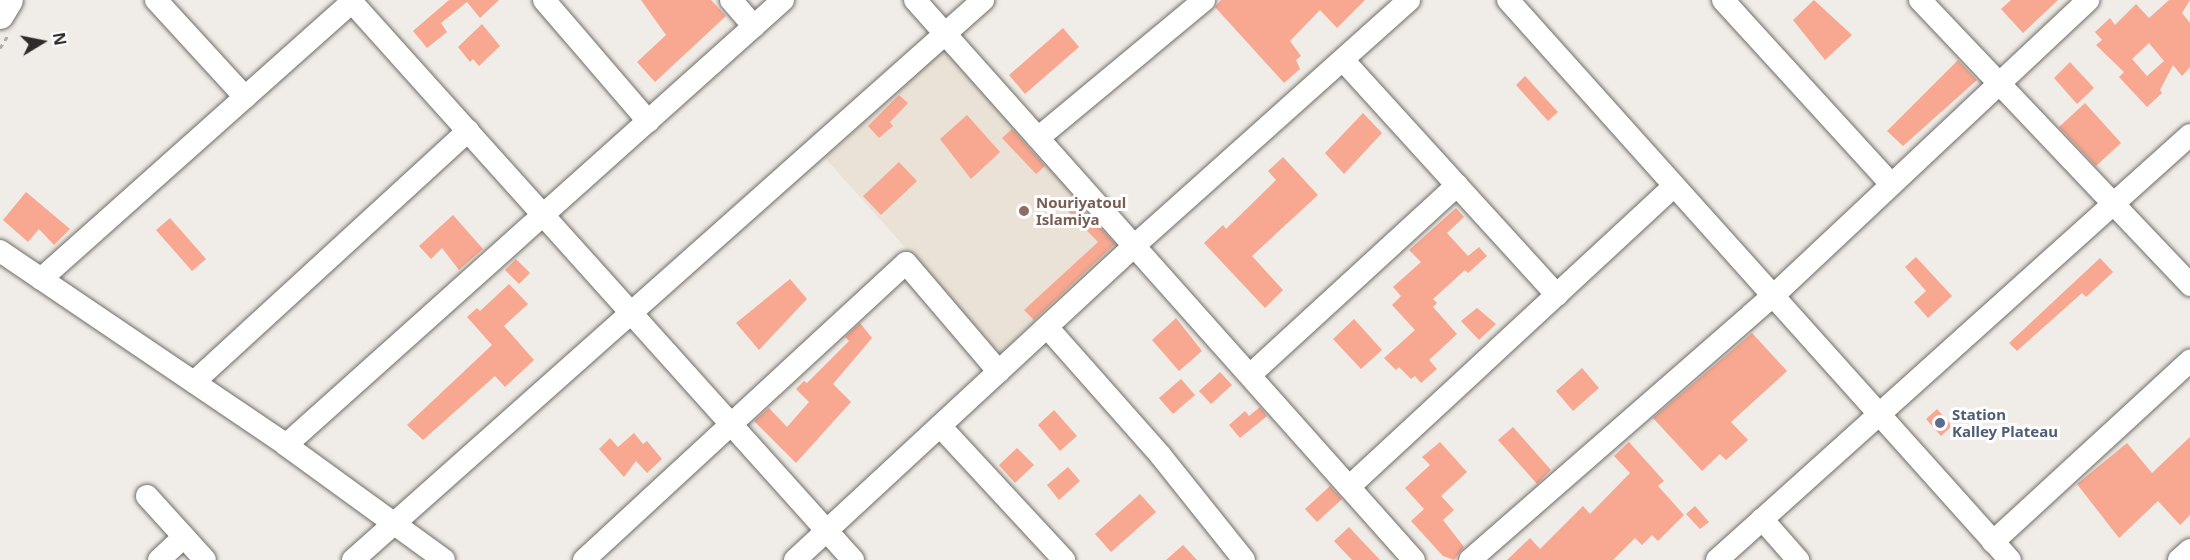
<!DOCTYPE html>
<html>
<head>
<meta charset="utf-8">
<style>
	body { margin:0 }
	#map { position:relative; width:2190px; height:560px; overflow:hidden; background:#f0ece7; font-family:"Noto Sans",sans-serif }
	div>[style] { position:absolute }
	.built>* { inset:0; background:#eae2d6 }
	.building>* { inset:0; background:#f8a790 }
	.path>* { height:3px; margin-top:-1.5px; transform-origin:0; background:repeating-linear-gradient(90deg,#afaca8 0 4.5px,transparent 0 9px) }
	.roads { filter:drop-shadow(0 0 2px #706d68) drop-shadow(0 0 2px #706d68) }
	.minor>* { height:22px; margin:-11px; padding:0 11px; transform-origin:11px; border-radius:11px; background:#fff }
	.major>* { height:28px; margin:-14px; padding:0 14px; transform-origin:14px; border-radius:14px; background:#fff }
	.dots>* { width:16px; height:16px; translate:-50% -50%; box-sizing:border-box; border:3px solid #fff; border-radius:50% }
	span { translate:-50% -50%; white-space:nowrap; text-align:center; line-height:1.15; -webkit-text-stroke:6px #fff; paint-order:stroke }
	.education-label { font-size:15px; color:#785e54; font-weight:700 }
	.left { translate:0 -50%; text-align:left }
	.service-label { font-size:15px; color:#4e5e75; font-weight:700 }
	.north { position:absolute; left:12px; top:12px; width:60px; height:60px; -webkit-text-stroke:4px #fff; paint-order:stroke; rotate:80deg; font-size:16px; font-weight:700; line-height:24px; text-align:center; color:#2d2c2a }
	.north::after { content:''; display:block; margin:auto; width:21px; height:27px; background:#2d2c2a; clip-path:polygon(50% 0,100% 100%,50% 72%,0 100%) }
</style>
</head>
<body>
<div id="map">
	<div class="built">
		<i style="clip-path:polygon(946px 48px,1120px 243px,1000px 353px,825px 158px)"></i>
	</div>
	<div class="building">
		<i style="clip-path:polygon(449px 0,499px 0,480px 18px,467px 2px,441px 23px,447px 32px,427px 48px,413px 31px)"></i>
		<i style="clip-path:polygon(641px 0,711px 0,726px 16px,655px 82px,637px 62px,666px 35px)"></i>
		<i style="clip-path:polygon(1221px 0,1365px 0,1337px 28px,1320px 10px,1290px 41px,1301px 56px,1296px 60px,1300px 69px,1284px 83px,1215px 7px)"></i>
		<i style="clip-path:polygon(1814px 0,1852px 35px,1825px 60px,1793px 20px)"></i>
		<i style="clip-path:polygon(2011px 0,2058px 0,2023px 33px,2001px 9px)"></i>
		<i style="clip-path:polygon(evenodd,2169px 0,2190px 0,2182px 13px,2190px 23px,2190px 67px,2182px 76px,2173px 65px,2160px 90px,2162px 93px,2147px 107px,2119px 77px,2124px 72px,2096px 45px,2102px 40px,2095px 32px,2110px 18px,2115px 25px,2136px 4px,2149px 18px,2169px 0,2149px 43px,2164px 61px,2147px 76px,2132px 59px,2149px 43px)"></i>
		<i style="clip-path:polygon(482px 24px,500px 46px,479px 66px,473px 59px,470px 62px,458px 47px)"></i>
		<i style="clip-path:polygon(1063px 28px,1079px 47px,1025px 94px,1009px 75px)"></i>
		<i style="clip-path:polygon(1958px 60px,1977px 80px,1903px 146px,1887px 131px)"></i>
		<i style="clip-path:polygon(2070px 62px,2094px 88px,2077px 104px,2054px 78px)"></i>
		<i style="clip-path:polygon(1525px 76px,1558px 112px,1548px 121px,1516px 85px)"></i>
		<i style="clip-path:polygon(899px 95px,908px 103px,890px 122px,893px 126px,879px 138px,868px 126px)"></i>
		<i style="clip-path:polygon(2085px 103px,2121px 143px,2096px 166px,2059px 127px)"></i>
		<i style="clip-path:polygon(1363px 113px,1382px 133px,1344px 174px,1325px 153px)"></i>
		<i style="clip-path:polygon(967px 115px,1000px 152px,971px 179px,940px 139px)"></i>
		<i style="clip-path:polygon(1012px 129px,1045px 166px,1036px 174px,1002px 138px)"></i>
		<i style="clip-path:polygon(1283px 157px,1318px 195px,1252px 256px,1283px 290px,1265px 308px,1204px 243px,1223px 225px,1226px 229px,1276px 180px,1268px 171px)"></i>
		<i style="clip-path:polygon(899px 162px,917px 181px,881px 215px,863px 196px)"></i>
		<i style="clip-path:polygon(26px 192px,70px 229px,54px 245px,39px 229px,28px 242px,3px 220px)"></i>
		<i style="clip-path:polygon(1072px 197px,1115px 244px,1034px 320px,1024px 310px,1098px 242px,1063px 206px)"></i>
		<i style="clip-path:polygon(1456px 208px,1464px 217px,1447px 233px,1468px 256px,1479px 247px,1487px 256px,1468px 273px,1465px 270px,1433px 299px,1437px 303px,1433px 307px,1457px 334px,1429px 360px,1437px 369px,1421px 383px,1415px 376px,1411px 379px,1399px 367px,1396px 370px,1384px 358px,1415px 330px,1392px 305px,1401px 296px,1393px 287px,1421px 262px,1409px 250px)"></i>
		<i style="clip-path:polygon(453px 215px,483px 249px,459px 270px,442px 248px,431px 259px,419px 246px)"></i>
		<i style="clip-path:polygon(170px 218px,206px 259px,192px 271px,156px 230px)"></i>
		<i style="clip-path:polygon(1916px 257px,1952px 296px,1928px 318px,1914px 302px,1926px 291px,1905px 267px)"></i>
		<i style="clip-path:polygon(2100px 258px,2113px 272px,2086px 297px,2082px 293px,2017px 351px,2009px 343px)"></i>
		<i style="clip-path:polygon(516px 259px,530px 273px,519px 284px,505px 270px)"></i>
		<i style="clip-path:polygon(790px 279px,807px 299px,759px 350px,736px 323px)"></i>
		<i style="clip-path:polygon(509px 284px,528px 304px,504px 326px,534px 360px,505px 387px,495px 376px,423px 440px,407px 425px,492px 345px,467px 317px,477px 308px,480px 311px)"></i>
		<i style="clip-path:polygon(1477px 308px,1496px 324px,1479px 340px,1461px 321px)"></i>
		<i style="clip-path:polygon(1176px 318px,1202px 351px,1179px 371px,1152px 340px)"></i>
		<i style="clip-path:polygon(1354px 319px,1382px 350px,1361px 369px,1333px 339px)"></i>
		<i style="clip-path:polygon(860px 323px,872px 338px,833px 384px,851px 402px,796px 463px,754px 421px,769px 408px,787px 427px,809px 402px,796px 389px,804px 381px,807px 383px,849px 341px,845px 337px)"></i>
		<i style="clip-path:polygon(1752px 333px,1787px 371px,1731px 422px,1748px 440px,1726px 460px,1720px 454px,1702px 471px,1653px 418px)"></i>
		<i style="clip-path:polygon(1582px 368px,1599px 388px,1573px 411px,1556px 391px)"></i>
		<i style="clip-path:polygon(1220px 372px,1232px 385px,1211px 404px,1199px 391px)"></i>
		<i style="clip-path:polygon(1181px 379px,1195px 395px,1173px 414px,1159px 398px)"></i>
		<i style="clip-path:polygon(1260px 407px,1267px 416px,1240px 438px,1229px 425px,1245px 411px,1249px 416px)"></i>
		<i style="clip-path:polygon(1937px 409px,1952px 426px,1941px 436px,1926px 419px)"></i>
		<i style="clip-path:polygon(1054px 410px,1077px 436px,1060px 451px,1038px 425px)"></i>
		<i style="clip-path:polygon(1513px 427px,1551px 470px,1537px 484px,1498px 440px)"></i>
		<i style="clip-path:polygon(634px 433px,643px 444px,647px 441px,662px 459px,647px 473px,636px 461px,624px 477px,599px 449px,610px 438px,618px 447px)"></i>
		<i style="clip-path:polygon(2190px 437px,2190px 515px,2180px 525px,2158px 501px,2119px 538px,2077px 484px,2127px 443px,2152px 473px)"></i>
		<i style="clip-path:polygon(1440px 442px,1467px 472px,1441px 496px,1454px 510px,1443px 520px,1464px 547px,1454px 560px,1443px 556px,1411px 521px,1424px 509px,1405px 488px,1430px 465px,1422px 457px)"></i>
		<i style="clip-path:polygon(1629px 442px,1664px 481px,1658px 486px,1684px 515px,1658px 541px,1652px 535px,1642px 545px,1635px 538px,1613px 560px,1507px 560px,1530px 538px,1540px 549px,1583px 506px,1590px 514px,1630px 473px,1614px 456px)"></i>
		<i style="clip-path:polygon(1017px 448px,1034px 465px,1015px 483px,999px 465px)"></i>
		<i style="clip-path:polygon(1068px 467px,1080px 481px,1059px 500px,1047px 485px)"></i>
		<i style="clip-path:polygon(1330px 486px,1342px 499px,1317px 522px,1305px 509px)"></i>
		<i style="clip-path:polygon(1140px 494px,1156px 512px,1111px 552px,1095px 534px)"></i>
		<i style="clip-path:polygon(1695px 506px,1709px 522px,1700px 529px,1686px 514px)"></i>
		<i style="clip-path:polygon(1349px 527px,1380px 560px,1352px 560px,1334px 541px)"></i>
		<i style="clip-path:polygon(1183px 545px,1197px 560px,1166px 560px)"></i>
	</div>
	<div class="path">
		<i style="left:0;top:48px;width:15px;rotate:-58deg"></i>
	</div>
	<div class="roads">
		<div class="minor">
			<i style="left:156px;top:0;width:132px;rotate:47.5deg"></i>
			<i style="left:350px;top:0;width:753px;rotate:48.07deg"></i>
			<i style="left:544px;top:0;width:160px;rotate:49.3deg"></i>
			<i style="left:731px;top:0;width:35px;rotate:49deg"></i>
			<i style="left:915px;top:0;width:750px;rotate:48.3deg"></i>
			<i style="left:1508px;top:0;width:752px;rotate:48.13deg"></i>
			<i style="left:1723px;top:0;width:249px;rotate:47.6deg"></i>
			<i style="left:1920px;top:0;width:393px;rotate:46.5deg"></i>
			<i style="left:1343px;top:60px;width:318px;rotate:47.7deg"></i>
			<i style="left:1038px;top:138px;width:216px;rotate:-39.7deg"></i>
			<i style="left:0;top:251px;width:346px;rotate:34.1deg"></i>
			<i style="left:286px;top:445px;width:195px;rotate:36deg"></i>
			<i style="left:41px;top:279px;width:419px;rotate:-41.7deg"></i>
			<i style="left:1047px;top:327px;width:172px;rotate:48.5deg"></i>
			<i style="left:1161px;top:456px;width:133px;rotate:51.4deg"></i>
			<i style="left:1250px;top:375px;width:281px;rotate:-42.5deg"></i>
			<i style="left:194px;top:382px;width:372px;rotate:-42.5deg"></i>
			<i style="left:940px;top:426px;width:183px;rotate:47.2deg"></i>
			<i style="left:286px;top:445px;width:667px;rotate:-41.84deg"></i>
			<i style="left:1349px;top:487px;width:443px;rotate:-42.8deg"></i>
			<i style="left:147px;top:496px;width:86px;rotate:47.8deg"></i>
			<i style="left:1762px;top:519px;width:55px;rotate:48.7deg"></i>
			<i style="left:1993px;top:542px;width:268px;rotate:-42.6deg"></i>
			<i style="left:159px;top:560px;width:34px;rotate:-43deg"></i>
			<i style="left:353px;top:560px;width:843px;rotate:-41.63deg"></i>
			<i style="left:584px;top:560px;width:438px;rotate:-42.7deg"></i>
			<i style="left:906px;top:263px;width:143px;rotate:49.5deg"></i>
			<i style="left:795px;top:560px;width:462px;rotate:-42.8deg"></i>
			<i style="left:1134px;top:246px;width:369px;rotate:-41.8deg"></i>
			<i style="left:1470px;top:560px;width:400px;rotate:-41.1deg"></i>
			<i style="left:1772px;top:297px;width:434px;rotate:-43.2deg"></i>
			<i style="left:1717px;top:560px;width:636px;rotate:-41.94deg"></i>
			<i style="left:2179px;top:560px;width:15px;rotate:-42deg"></i>
		</div>
		<div class="major">
			<i style="left:0;top:15px;width:17px;rotate:-59deg"></i>
		</div>
	</div>
	<div class="dots">
		<i style="left:1024px;top:211px;background:#8d6e63"></i>
		<i style="left:1940px;top:423px;background:#5c6f8a"></i>
	</div>
	<div class="education-label">
		<span class="left" style="left:1036px;top:211px">Nouriyatoul<br>Islamiya</span>
	</div>
	<div class="service-label">
		<span class="left" style="left:1952px;top:423px">Station<br>Kalley Plateau</span>
	</div>
	<div class="north">N</div>
</div>
</body>
</html>
